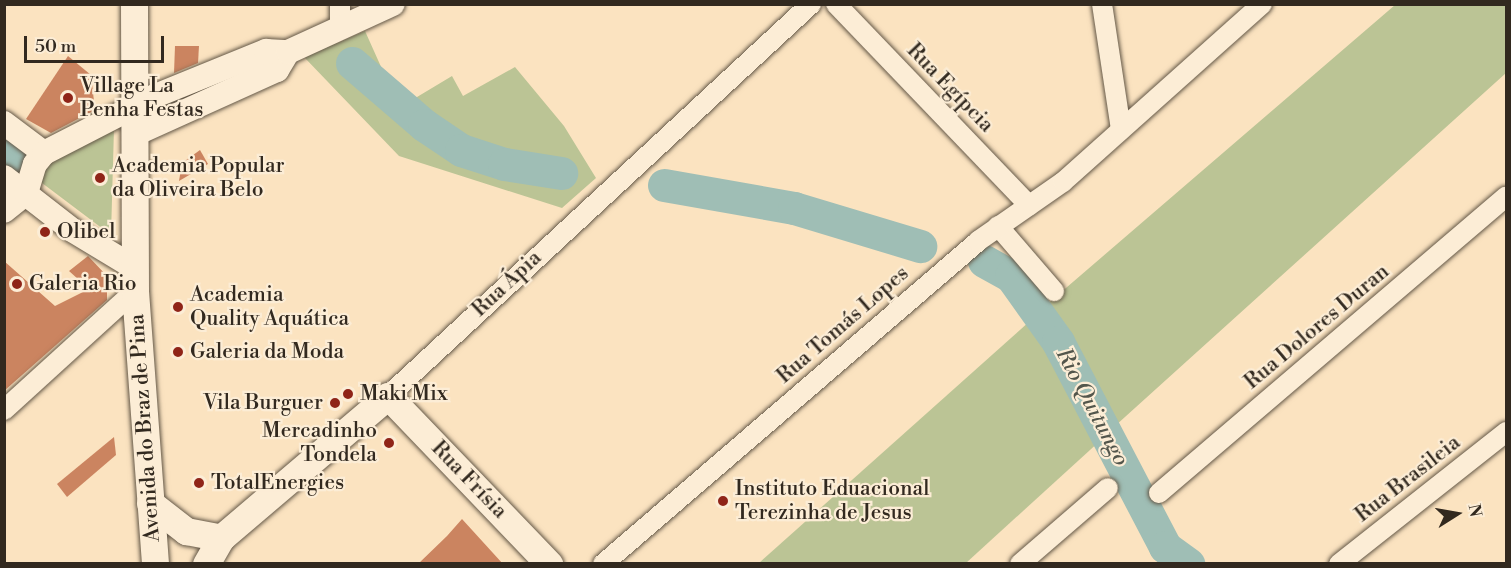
<!DOCTYPE html>
<html>
<head>
<meta charset="utf-8">
<style>
	body { margin:0 }
	#map { position:relative; width:1511px; height:568px; overflow:hidden; background:#fbe3c0; font-family:"Libre Bodoni",serif }
	div>[style] { position:absolute }
	.green>* { inset:0; background:#bbc495 }
	.river>* { height:33px; margin:-16.5px; padding:0 16.5px; transform-origin:16.5px; border-radius:16.5px; background:#9fbeb5 }
	.building>* { inset:0; background:#cb8460 }
	.roads { filter:drop-shadow(0 0 2px #645847) drop-shadow(0 0 2px #645847) }
	.minor>* { height:20px; margin:-10px; padding:0 10px; transform-origin:10px; border-radius:10px; background:#fcedd6 }
	.tertiary>* { height:24px; margin:-12px; padding:0 12px; transform-origin:12px; border-radius:12px; background:#fcedd6 }
	.secondary>* { height:27px; margin:-13.5px; padding:0 13.5px; transform-origin:13.5px; border-radius:13.5px; background:#fcedd6 }
	.dots>* { width:16px; height:16px; translate:-50% -50%; box-sizing:border-box; border:3px solid #fcedd6; border-radius:50% }
	span { translate:-50% -50%; white-space:nowrap; text-align:center; line-height:1.15; -webkit-text-stroke:4.5px #fcedd6; paint-order:stroke }
	.poi-label { font-size:21px; color:#32291f }
	.left { translate:0 -50%; text-align:left }
	.right { translate:-100% -50%; text-align:right }
	.street-label { font-size:21px; color:#32291f }
	.water-label { font-size:22px; color:#53564c; font-style:italic }
	.frame { position:absolute; inset:0; border:6px solid #32291f; pointer-events:none }
	.north { position:absolute; left:1427px; top:484px; width:60px; height:60px; -webkit-text-stroke:4px #fcedd6; paint-order:stroke; rotate:79deg; font-size:16px; font-weight:700; line-height:24px; text-align:center; color:#32291f }
	.north::after { content:''; display:block; margin:auto; width:21px; height:27px; background:#32291f; clip-path:polygon(50% 0,100% 100%,50% 72%,0 100%) }
	.scale { position:absolute; left:24px; top:36px; width:140px; height:27px; box-sizing:border-box; border:3px solid #32291f; border-top:0; padding-left:8px; font-size:18px; line-height:21px; white-space:nowrap; color:#32291f; -webkit-text-stroke:4px #fcedd6; paint-order:stroke }
</style>
</head>
<body>
<div id="map">
	<div class="green">
		<i style="clip-path:polygon(1395px 5px,1506px 5px,1506px 73px,1115px 426px,1075px 345px,1045px 306px)"></i>
		<i style="clip-path:polygon(365px 31px,391px 89px,407px 103px,452px 76px,463px 96px,515px 67px,564px 126px,596px 178px,562px 208px,399px 156px,304px 57px)"></i>
		<i style="clip-path:polygon(114px 128px,111px 235px,42px 183px,41px 175px,60px 152px,80px 148px)"></i>
		<i style="clip-path:polygon(1030px 321px,1101px 440px,966px 563px,759px 563px)"></i>
	</div>
	<div class="river">
		<i style="left:352px;top:63px;width:95px;rotate:40.7deg"></i>
		<i style="left:424px;top:125px;width:45px;rotate:34deg"></i>
		<i style="left:461px;top:150px;width:45px;rotate:18deg"></i>
		<i style="left:504px;top:164px;width:58px;rotate:9deg"></i>
		<i style="left:4px;top:144px;width:20px;rotate:37deg"></i>
		<i style="left:664px;top:185px;width:132px;rotate:10deg"></i>
		<i style="left:794px;top:208px;width:132px;rotate:16.8deg"></i>
		<i style="left:984px;top:261px;width:31px;rotate:29deg"></i>
		<i style="left:1011px;top:276px;width:81px;rotate:54.5deg"></i>
		<i style="left:1058px;top:342px;width:231px;rotate:62.4deg"></i>
		<i style="left:1165px;top:547px;width:29px;rotate:36deg"></i>
	</div>
	<div class="building">
		<i style="clip-path:polygon(175px 46px,199px 46px,198px 63px,174px 73px)"></i>
		<i style="clip-path:polygon(68px 56px,91px 75px,95px 110px,51px 133px,26px 119px)"></i>
		<i style="clip-path:polygon(200px 150px,208px 164px,179px 181px,182px 163px)"></i>
		<i style="clip-path:polygon(88px 256px,107px 276px,107px 300px,4px 391px,4px 261px,55px 306px,89px 289px,69px 271px)"></i>
		<i style="clip-path:polygon(114px 437px,116px 455px,67px 497px,57px 484px)"></i>
		<i style="clip-path:polygon(462px 519px,503px 564px,418px 564px,447px 536px)"></i>
	</div>
	<div class="roads">
		<div class="minor">
			<i style="left:340px;top:4px;width:25px;rotate:90deg"></i>
			<i style="left:836px;top:4px;width:279px;rotate:46.2deg"></i>
			<i style="left:1102px;top:4px;width:127px;rotate:81.4deg"></i>
			<i style="left:998px;top:226px;width:86px;rotate:49.3deg"></i>
			<i style="left:388px;top:396px;width:577px;rotate:-42.82deg"></i>
			<i style="left:4px;top:410px;width:177px;rotate:-42.3deg"></i>
			<i style="left:1159px;top:493px;width:456px;rotate:-40.5deg"></i>
			<i style="left:603px;top:564px;width:495px;rotate:-40.7deg"></i>
			<i style="left:978px;top:241px;width:103px;rotate:-34.8deg"></i>
			<i style="left:1063px;top:182px;width:267px;rotate:-41.8deg"></i>
			<i style="left:1020px;top:564px;width:116px;rotate:-40.8deg"></i>
			<i style="left:1339px;top:564px;width:213px;rotate:-38.3deg"></i>
		</div>
		<div class="tertiary">
			<i style="left:4px;top:123px;width:50px;rotate:36.9deg"></i>
			<i style="left:135px;top:134px;width:156px;rotate:-24.3deg"></i>
			<i style="left:277px;top:70px;width:21px;rotate:-59deg"></i>
			<i style="left:4px;top:177px;width:86px;rotate:37.9deg"></i>
			<i style="left:72px;top:230px;width:74px;rotate:31.1deg"></i>
			<i style="left:4px;top:211px;width:28px;rotate:-39deg"></i>
			<i style="left:26px;top:193px;width:30px;rotate:-73deg"></i>
			<i style="left:35px;top:164px;width:14px;rotate:-51deg"></i>
			<i style="left:44px;top:153px;width:125px;rotate:-27.2deg"></i>
			<i style="left:155px;top:96px;width:120px;rotate:-22.1deg"></i>
			<i style="left:266px;top:51px;width:22px;rotate:3deg"></i>
			<i style="left:288px;top:52px;width:115px;rotate:-24.6deg"></i>
		</div>
		<div class="secondary">
			<i style="left:134px;top:4px;width:287px;rotate:89.8deg"></i>
			<i style="left:135px;top:291px;width:274px;rotate:85.8deg"></i>
			<i style="left:150px;top:503px;width:46px;rotate:37.9deg"></i>
			<i style="left:186px;top:531px;width:36px;rotate:11deg"></i>
			<i style="left:206px;top:564px;width:30px;rotate:-60deg"></i>
			<i style="left:221px;top:538px;width:219px;rotate:-40.4deg"></i>
			<i style="left:388px;top:396px;width:233px;rotate:46.2deg"></i>
		</div>
	</div>
	<div class="dots">
		<i style="left:68px;top:98px;background:#8f2418"></i>
		<i style="left:100px;top:178px;background:#8f2418"></i>
		<i style="left:45px;top:232px;background:#8f2418"></i>
		<i style="left:17px;top:284px;background:#8f2418"></i>
		<i style="left:178px;top:307px;background:#8f2418"></i>
		<i style="left:178px;top:352px;background:#8f2418"></i>
		<i style="left:348px;top:394px;background:#8f2418"></i>
		<i style="left:335px;top:403px;background:#8f2418"></i>
		<i style="left:389px;top:443px;background:#8f2418"></i>
		<i style="left:199px;top:483px;background:#8f2418"></i>
		<i style="left:723px;top:501px;background:#8f2418"></i>
	</div>
	<div class="poi-label">
		<span class="left" style="left:80px;top:98px">Village La<br>Penha Festas</span>
		<span class="left" style="left:112px;top:178px">Academia Popular<br>da Oliveira Belo</span>
		<span class="left" style="left:57px;top:232px">Olibel</span>
		<span class="left" style="left:29px;top:284px">Galeria Rio</span>
		<span class="left" style="left:190px;top:307px">Academia<br>Quality Aquática</span>
		<span class="left" style="left:190px;top:352px">Galeria da Moda</span>
		<span class="left" style="left:360px;top:394px">Maki Mix</span>
		<span class="right" style="left:323px;top:403px">Vila Burguer</span>
		<span class="right" style="left:377px;top:443px">Mercadinho<br>Tondela</span>
		<span class="left" style="left:211px;top:483px">TotalEnergies</span>
		<span class="left" style="left:735px;top:501px">Instituto Eduacional<br>Terezinha de Jesus</span>
	</div>
	<div class="street-label">
		<span style="left:950px;top:88px;rotate:46deg">Rua Egípcia</span>
		<span style="left:507px;top:284px;rotate:-43deg">Rua Ápia</span>
		<span style="left:843px;top:325px;rotate:-41deg">Rua Tomás Lopes</span>
		<span style="left:1317px;top:327px;rotate:-40deg">Rua Dolores Duran</span>
		<span style="left:145px;top:428px;rotate:-94deg">Avenida do Braz de Pina</span>
		<span style="left:1408px;top:479px;rotate:-38deg">Rua Brasileia</span>
		<span style="left:469px;top:480px;rotate:46deg">Rua Frísia</span>
	</div>
	<div class="water-label">
		<span style="left:1092px;top:407px;rotate:62deg">Rio Quitungo</span>
	</div>
	<div class="frame"></div>
	<div class="north">N</div>
	<div class="scale">50 m</div>
</div>
</body>
</html>
